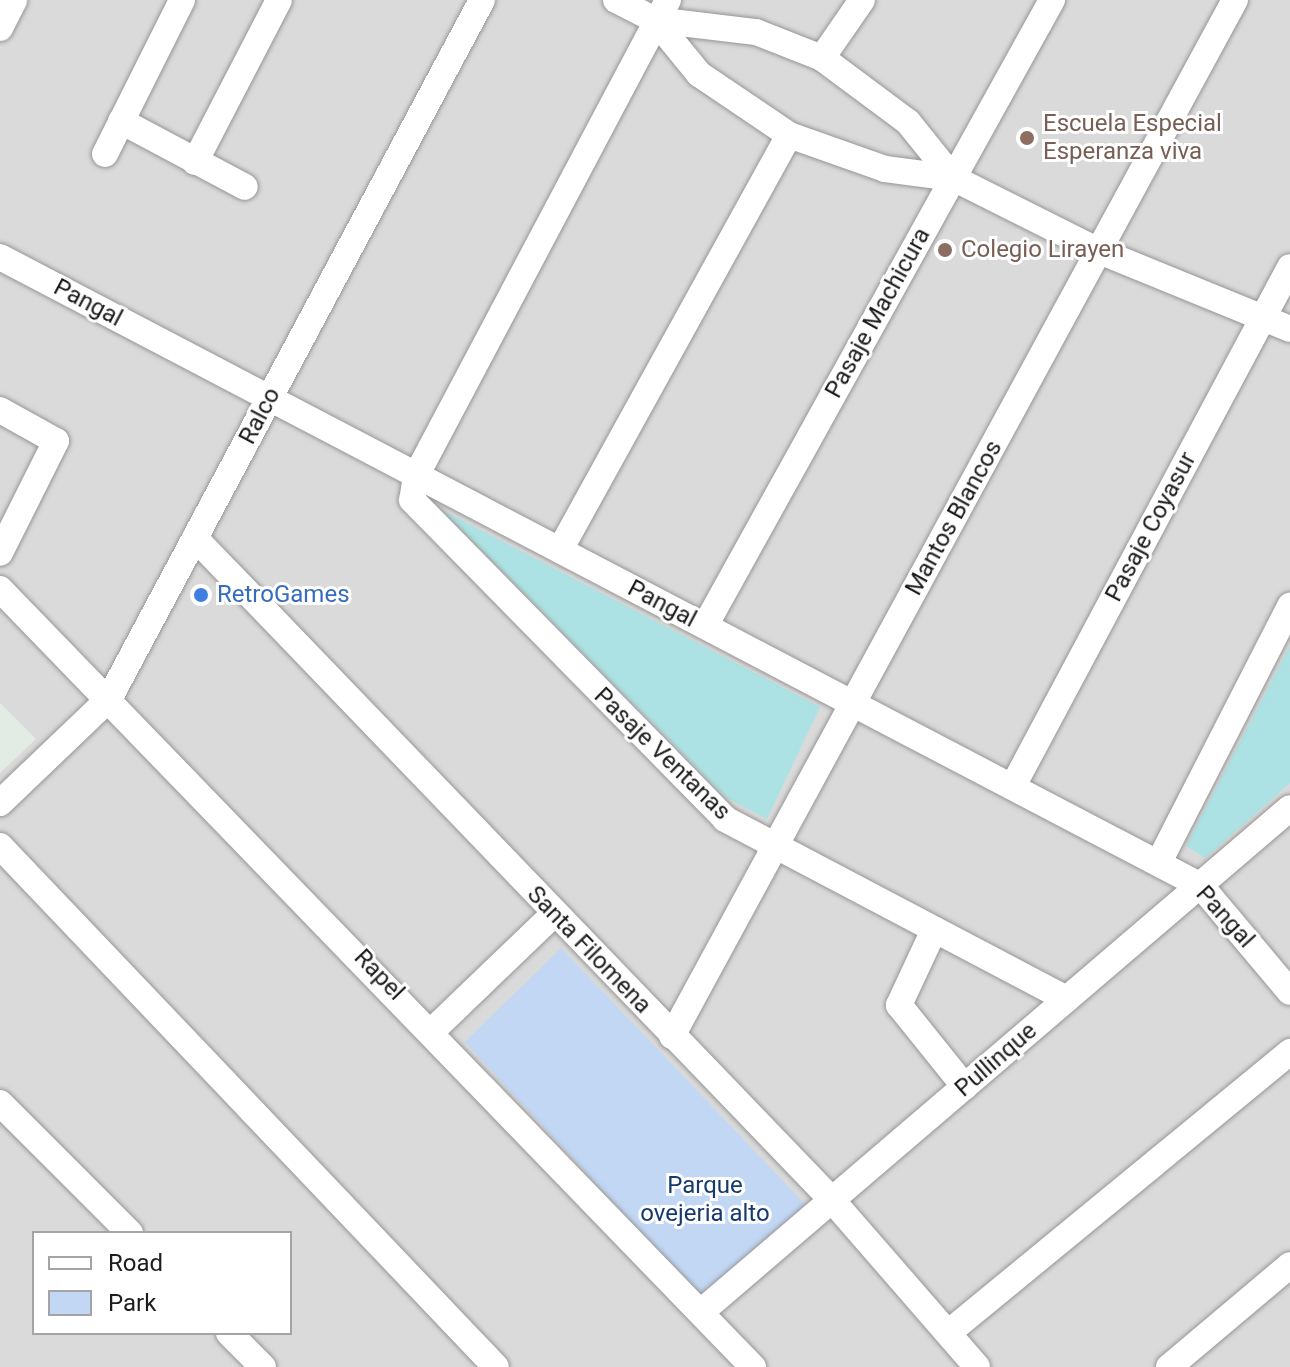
<!DOCTYPE html>
<html>
<head>
<meta charset="utf-8">
<style>
	body { margin:0 }
	#map { position:relative; width:1290px; height:1367px; overflow:hidden; background:#e3ece4; font-family:Roboto,sans-serif }
	div>[style] { position:absolute }
	.residential>* { inset:0; background:#d9dad9 }
	.grass>* { inset:0; background:#ace2e3 }
	.park>* { inset:0; background:#c2d7f4 }
	.roads { filter:drop-shadow(0 0 2px #969696) drop-shadow(0 0 2px #969696) }
	.minor>* { height:26px; margin:-13px; padding:0 13px; transform-origin:13px; border-radius:13px; background:#fff }
	.dots>* { width:22px; height:22px; translate:-50% -50%; box-sizing:border-box; border:4px solid #fff; border-radius:50% }
	span { translate:-50% -50%; white-space:nowrap; text-align:center; line-height:1.15; -webkit-text-stroke:6px #fff; paint-order:stroke }
	.education-label { font-size:24px; color:#785e54 }
	.left { translate:0 -50%; text-align:left }
	.street-label { font-size:24px; color:#1c1c1c }
	.shop-label { font-size:24px; color:#366cbe }
	.park-label { font-size:24px; color:#153a6f }
	.legend { position:absolute; left:32px; top:1231px; width:260px; height:104px; box-sizing:border-box; background:#fff; border:2px solid #a4a4a4; margin:0; padding:10px 14px; list-style:none; font-size:24px; color:#1c1c1c }
	.legend li { display:flex; align-items:center; gap:16px; height:40px }
	.legend b { width:40px; border:2px solid #a4a4a4 }
</style>
</head>
<body>
<div id="map">
	<div class="residential">
		<i style="clip-path:polygon(evenodd,0 0,1290px 0,1290px 1367px,0 1367px,0 773px,36px 739px,0 703px,0 0,34px 1233px,290px 1233px,290px 1333px,34px 1333px,34px 1233px)"></i>
	</div>
	<div class="grass">
		<i style="clip-path:polygon(442px 510px,820px 707px,767px 819px,727px 798px)"></i>
		<i style="clip-path:polygon(1290px 646px,1290px 783px,1205px 858px,1186px 846px)"></i>
	</div>
	<div class="park">
		<i style="clip-path:polygon(561px 948px,806px 1205px,700px 1296px,465px 1042px)"></i>
	</div>
	<div class="roads">
		<div class="minor">
			<i style="left:616px;top:0;width:44px;rotate:27.1deg"></i>
			<i style="left:655px;top:20px;width:102px;rotate:6.8deg"></i>
			<i style="left:756px;top:32px;width:71px;rotate:21.5deg"></i>
			<i style="left:822px;top:58px;width:107px;rotate:36.7deg"></i>
			<i style="left:908px;top:122px;width:72px;rotate:51.2deg"></i>
			<i style="left:668px;top:0;width:539px;rotate:117.9deg"></i>
			<i style="left:416px;top:476px;width:24px;rotate:99deg"></i>
			<i style="left:412px;top:500px;width:447px;rotate:45.5deg"></i>
			<i style="left:725px;top:819px;width:386px;rotate:27.8deg"></i>
			<i style="left:655px;top:20px;width:70px;rotate:50.8deg"></i>
			<i style="left:699px;top:74px;width:109px;rotate:34.1deg"></i>
			<i style="left:789px;top:135px;width:102px;rotate:19.5deg"></i>
			<i style="left:885px;top:169px;width:69px;rotate:7.5deg"></i>
			<i style="left:953px;top:178px;width:163px;rotate:26.6deg"></i>
			<i style="left:1099px;top:251px;width:206px;rotate:22.2deg"></i>
			<i style="left:0;top:28px;width:31px;rotate:-63deg"></i>
			<i style="left:822px;top:58px;width:70px;rotate:-55.4deg"></i>
			<i style="left:121px;top:121px;width:140px;rotate:28deg"></i>
			<i style="left:105px;top:154px;width:172px;rotate:-63.4deg"></i>
			<i style="left:195px;top:162px;width:182px;rotate:-62.6deg"></i>
			<i style="left:0;top:257px;width:1356px;rotate:27.64deg"></i>
			<i style="left:1201px;top:886px;width:138px;rotate:50deg"></i>
			<i style="left:0;top:410px;width:64px;rotate:29deg"></i>
			<i style="left:56px;top:441px;width:125px;rotate:116.6deg"></i>
			<i style="left:195px;top:538px;width:919px;rotate:46.1deg"></i>
			<i style="left:832px;top:1200px;width:221px;rotate:49deg"></i>
			<i style="left:560px;top:550px;width:474px;rotate:-61.1deg"></i>
			<i style="left:0;top:589px;width:1083px;rotate:45.94deg"></i>
			<i style="left:705px;top:626px;width:716px;rotate:-61deg"></i>
			<i style="left:1013px;top:786px;width:588px;rotate:-61.91deg"></i>
			<i style="left:0;top:803px;width:151px;rotate:-43.7deg"></i>
			<i style="left:109px;top:699px;width:792px;rotate:-61.91deg"></i>
			<i style="left:0;top:846px;width:719px;rotate:46.41deg"></i>
			<i style="left:1159px;top:862px;width:288px;rotate:-62.9deg"></i>
			<i style="left:934px;top:930px;width:83px;rotate:115deg"></i>
			<i style="left:899px;top:1005px;width:105px;rotate:51.2deg"></i>
			<i style="left:433px;top:1030px;width:168px;rotate:-43.8deg"></i>
			<i style="left:672px;top:1036px;width:1179px;rotate:-61.48deg"></i>
			<i style="left:0;top:1103px;width:184px;rotate:45deg"></i>
			<i style="left:701px;top:1312px;width:775px;rotate:-40.55deg"></i>
			<i style="left:229px;top:1333px;width:48px;rotate:45deg"></i>
			<i style="left:948px;top:1333px;width:443px;rotate:-39.4deg"></i>
			<i style="left:1169px;top:1367px;width:158px;rotate:-40.1deg"></i>
		</div>
	</div>
	<div class="dots">
		<i style="left:1027px;top:138px;background:#8d6e63"></i>
		<i style="left:945px;top:250px;background:#8d6e63"></i>
		<i style="left:201px;top:595px;background:#3f7fe0"></i>
	</div>
	<div class="education-label">
		<span class="left" style="left:1043px;top:138px">Escuela Especial<br>Esperanza viva</span>
		<span class="left" style="left:961px;top:250px">Colegio Lirayen</span>
	</div>
	<div class="street-label">
		<span style="left:88px;top:303px;rotate:28deg">Pangal</span>
		<span style="left:878px;top:313px;rotate:-61deg">Pasaje Machicura</span>
		<span style="left:260px;top:416px;rotate:-62deg">Ralco</span>
		<span style="left:954px;top:518px;rotate:-61deg">Mantos Blancos</span>
		<span style="left:1151px;top:527px;rotate:-62deg">Pasaje Coyasur</span>
		<span style="left:662px;top:604px;rotate:28deg">Pangal</span>
		<span style="left:662px;top:754px;rotate:44deg">Pasaje Ventanas</span>
		<span style="left:1225px;top:917px;rotate:48deg">Pangal</span>
		<span style="left:589px;top:950px;rotate:46deg">Santa Filomena</span>
		<span style="left:379px;top:975px;rotate:46deg">Rapel</span>
		<span style="left:996px;top:1060px;rotate:-41deg">Pullinque</span>
	</div>
	<div class="shop-label">
		<span class="left" style="left:217px;top:595px">RetroGames</span>
	</div>
	<div class="park-label">
		<span style="left:705px;top:1200px">Parque<br>ovejeria alto</span>
	</div>
	<ul class="legend">
	<li><b style="height:10px;background:#fff"></b>Road</li>
	<li><b style="height:22px;background:#c2d7f4"></b>Park</li>
	</ul>
</div>
</body>
</html>
